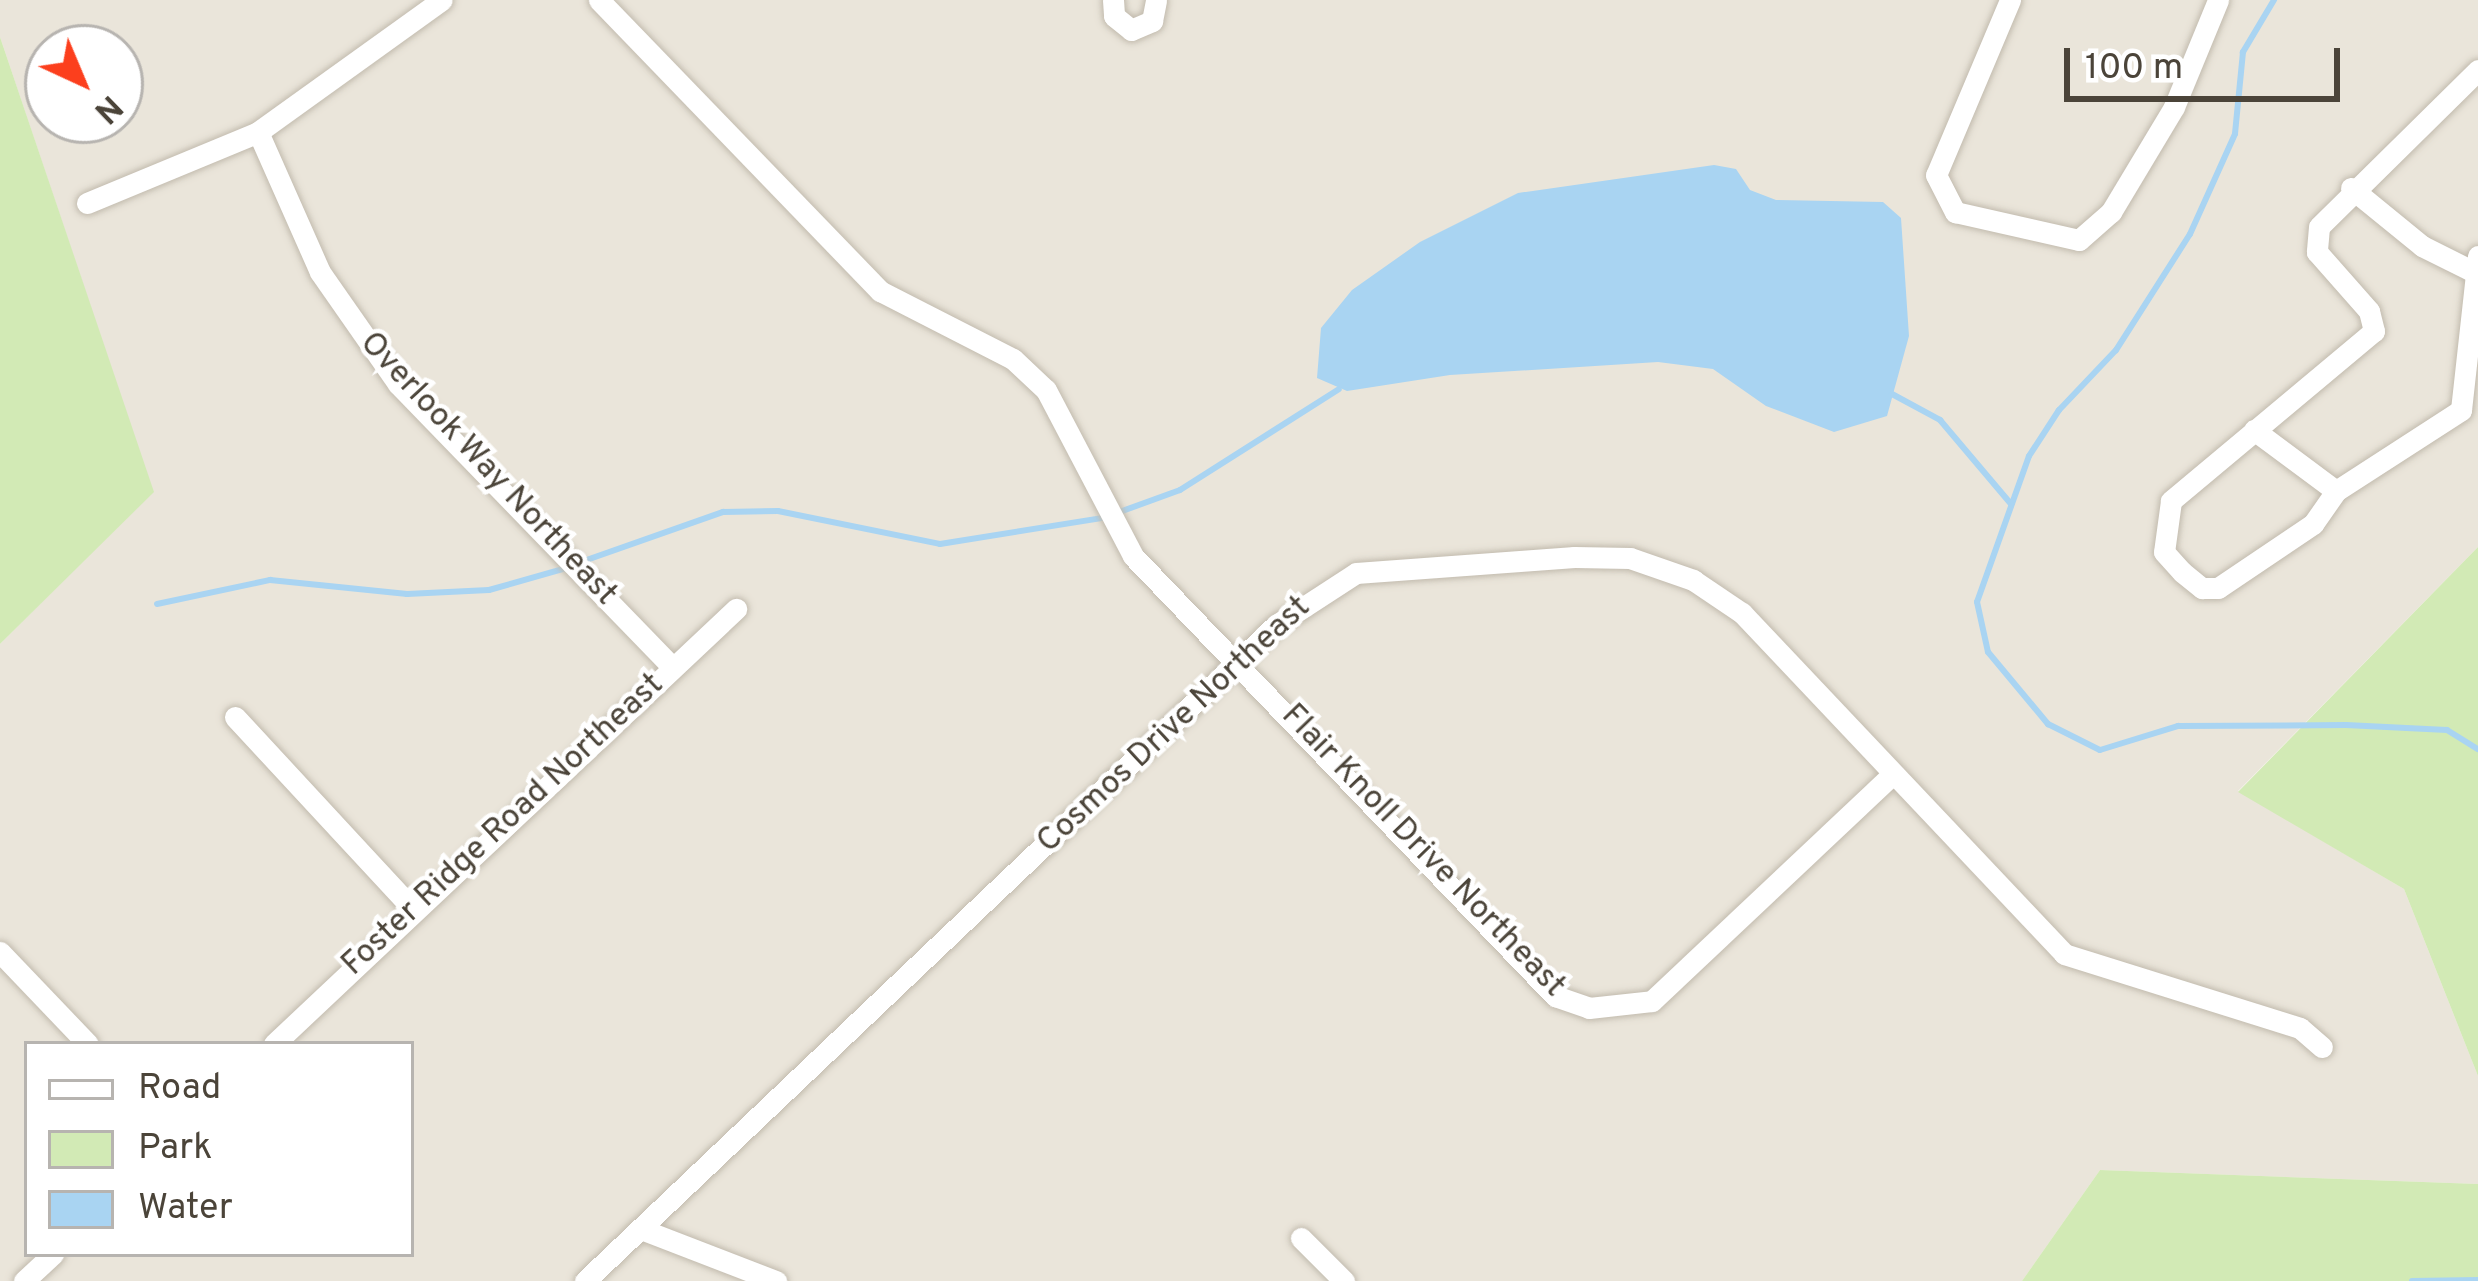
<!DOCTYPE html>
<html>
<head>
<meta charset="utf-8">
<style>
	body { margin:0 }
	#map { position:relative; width:2478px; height:1281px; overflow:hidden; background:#f6f3ec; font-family:Overpass,sans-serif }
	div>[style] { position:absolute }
	.residential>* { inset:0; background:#eae5da }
	.green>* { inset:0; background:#d2eab5 }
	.water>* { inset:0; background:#a9d4f2 }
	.stream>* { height:6px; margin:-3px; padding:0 3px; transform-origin:3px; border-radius:3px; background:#a9d4f2 }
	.roads { filter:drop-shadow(0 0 3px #c2bbae) drop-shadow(0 0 3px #c2bbae) }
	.street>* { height:21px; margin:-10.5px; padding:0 10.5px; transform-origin:10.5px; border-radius:10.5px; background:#fff }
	span { translate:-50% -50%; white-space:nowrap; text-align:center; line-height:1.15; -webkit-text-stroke:9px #fff; paint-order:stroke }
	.street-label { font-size:33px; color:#4b4439 }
	.legend { position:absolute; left:24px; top:1041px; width:390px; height:216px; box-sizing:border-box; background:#fff; border:3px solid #b7b4b0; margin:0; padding:15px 21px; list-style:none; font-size:36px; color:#4b4439 }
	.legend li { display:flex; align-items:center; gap:24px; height:60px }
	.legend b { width:60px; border:3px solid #b7b4b0 }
	.north { position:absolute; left:24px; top:24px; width:120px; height:120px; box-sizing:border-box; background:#fff; border:3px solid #b7b4b0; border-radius:50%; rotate:136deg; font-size:33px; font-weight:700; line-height:48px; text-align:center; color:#4b4439 }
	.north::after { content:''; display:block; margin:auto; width:42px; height:54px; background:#fc3f1d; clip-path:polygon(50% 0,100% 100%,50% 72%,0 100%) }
	.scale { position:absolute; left:2064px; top:48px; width:276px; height:54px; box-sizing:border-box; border:6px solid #4b4439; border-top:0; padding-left:15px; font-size:36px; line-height:42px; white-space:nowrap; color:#4b4439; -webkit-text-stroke:9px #fff; paint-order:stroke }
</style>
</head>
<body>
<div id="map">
	<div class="residential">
		<i style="clip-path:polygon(evenodd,0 0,2478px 0,2478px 547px,2238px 791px,2404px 889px,2478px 1076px,2478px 1184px,2100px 1170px,2022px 1281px,0 1281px,0 644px,153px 492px,0 37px,0 0,48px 48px,120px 48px,120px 120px,48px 120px,48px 48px,0 0,27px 1044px,411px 1044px,411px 1254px,27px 1254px,27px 1044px)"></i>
	</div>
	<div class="green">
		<i style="clip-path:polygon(0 37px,154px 492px,0 644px)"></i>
		<i style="clip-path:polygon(2478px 547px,2478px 1076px,2404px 889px,2238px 792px)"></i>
		<i style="clip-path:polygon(2100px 1170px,2478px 1184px,2478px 1281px,2022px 1281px)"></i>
	</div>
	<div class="water">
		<i style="clip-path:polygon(1714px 165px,1736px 169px,1750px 190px,1776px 200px,1883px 202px,1901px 218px,1909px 336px,1887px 416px,1834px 432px,1766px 406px,1713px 369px,1658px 362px,1450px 375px,1347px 391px,1317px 378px,1321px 328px,1352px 290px,1420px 242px,1518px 193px)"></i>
	</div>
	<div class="stream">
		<i style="left:2274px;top:0;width:61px;rotate:120.8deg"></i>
		<i style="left:2243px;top:52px;width:82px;rotate:95.6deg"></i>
		<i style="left:2235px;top:134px;width:110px;rotate:114.2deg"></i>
		<i style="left:2190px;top:234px;width:138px;rotate:122.5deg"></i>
		<i style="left:2116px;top:350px;width:83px;rotate:133.5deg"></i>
		<i style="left:2059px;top:410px;width:55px;rotate:123.1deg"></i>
		<i style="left:2029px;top:456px;width:155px;rotate:109.6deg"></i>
		<i style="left:1977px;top:602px;width:51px;rotate:77.6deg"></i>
		<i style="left:1988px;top:652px;width:94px;rotate:50.2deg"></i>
		<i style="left:2048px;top:724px;width:58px;rotate:26.6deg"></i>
		<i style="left:2100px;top:750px;width:82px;rotate:-17.1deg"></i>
		<i style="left:2178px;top:726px;width:168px;rotate:-0.3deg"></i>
		<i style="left:2346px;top:725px;width:101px;rotate:2.8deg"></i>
		<i style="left:2447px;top:730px;width:36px;rotate:32deg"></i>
		<i style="left:1892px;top:394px;width:55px;rotate:28.4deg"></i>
		<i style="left:1940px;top:420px;width:110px;rotate:49.8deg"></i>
		<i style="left:578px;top:563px;width:154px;rotate:-19.4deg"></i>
		<i style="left:723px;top:512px;width:55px;rotate:-1deg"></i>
		<i style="left:778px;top:511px;width:165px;rotate:11.5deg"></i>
		<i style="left:940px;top:544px;width:165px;rotate:-9.1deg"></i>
		<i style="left:1103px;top:518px;width:82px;rotate:-20deg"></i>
		<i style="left:1180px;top:490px;width:188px;rotate:-32.4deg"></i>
		<i style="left:157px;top:604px;width:116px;rotate:-12deg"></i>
		<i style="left:270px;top:580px;width:138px;rotate:5.8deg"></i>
		<i style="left:407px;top:594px;width:82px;rotate:-2.8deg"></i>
		<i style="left:489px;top:590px;width:80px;rotate:-15.9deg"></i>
		<i style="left:2412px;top:1281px;width:66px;rotate:-0.9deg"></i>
	</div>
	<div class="roads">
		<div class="street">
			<i style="left:599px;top:0;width:405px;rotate:46deg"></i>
			<i style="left:880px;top:291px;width:149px;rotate:27.1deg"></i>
			<i style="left:1013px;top:359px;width:45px;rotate:43.2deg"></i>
			<i style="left:1046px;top:390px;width:187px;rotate:62.3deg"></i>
			<i style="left:1133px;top:556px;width:610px;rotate:46.2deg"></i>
			<i style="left:1555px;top:996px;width:36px;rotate:19deg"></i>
			<i style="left:1589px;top:1008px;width:63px;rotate:-6.3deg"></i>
			<i style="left:1652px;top:1001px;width:330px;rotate:-43.3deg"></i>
			<i style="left:1113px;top:0;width:16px;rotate:86deg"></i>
			<i style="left:1114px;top:16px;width:22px;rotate:39deg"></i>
			<i style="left:1131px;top:30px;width:23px;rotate:-23deg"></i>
			<i style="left:1152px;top:21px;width:21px;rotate:-79deg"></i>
			<i style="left:2010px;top:0;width:190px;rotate:112.9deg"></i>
			<i style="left:1936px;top:175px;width:42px;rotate:62.8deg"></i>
			<i style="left:1955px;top:212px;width:127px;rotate:12.7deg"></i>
			<i style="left:2079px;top:240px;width:43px;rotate:-41.2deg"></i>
			<i style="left:2111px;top:212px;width:122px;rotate:-59deg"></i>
			<i style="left:2174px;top:107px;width:116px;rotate:-67.6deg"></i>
			<i style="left:2478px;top:70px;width:223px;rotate:135.4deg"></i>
			<i style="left:2319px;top:227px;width:25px;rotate:95deg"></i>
			<i style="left:2317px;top:252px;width:79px;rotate:48.6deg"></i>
			<i style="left:2369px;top:311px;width:21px;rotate:76deg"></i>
			<i style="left:2374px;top:331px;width:265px;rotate:140.1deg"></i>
			<i style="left:2171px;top:501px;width:51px;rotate:97.8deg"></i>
			<i style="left:2164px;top:552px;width:27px;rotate:48deg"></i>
			<i style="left:2182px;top:572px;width:26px;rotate:39deg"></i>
			<i style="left:2202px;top:588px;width:16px"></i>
			<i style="left:2218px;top:588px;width:115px;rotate:-34deg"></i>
			<i style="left:2313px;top:524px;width:40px;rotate:-55.1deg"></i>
			<i style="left:2336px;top:491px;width:149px;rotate:-32.9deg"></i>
			<i style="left:2461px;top:410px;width:155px;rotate:-83.7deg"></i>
			<i style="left:258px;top:132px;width:153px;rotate:66.1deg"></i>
			<i style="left:320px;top:272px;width:136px;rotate:55.1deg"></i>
			<i style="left:398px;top:384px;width:394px;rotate:45.9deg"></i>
			<i style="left:2351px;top:188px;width:92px;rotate:39.2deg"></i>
			<i style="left:2422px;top:246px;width:58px;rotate:26.6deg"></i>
			<i style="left:87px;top:203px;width:185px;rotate:-22.5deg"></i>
			<i style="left:258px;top:132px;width:226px;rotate:-35.7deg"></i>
			<i style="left:2254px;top:430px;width:102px;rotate:36.6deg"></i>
			<i style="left:235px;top:717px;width:263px;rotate:47.2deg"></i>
			<i style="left:0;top:952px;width:127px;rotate:46.3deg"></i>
			<i style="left:274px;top:1044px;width:635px;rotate:-43.28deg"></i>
			<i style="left:641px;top:1229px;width:145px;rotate:21.1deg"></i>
			<i style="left:1301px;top:1238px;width:61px;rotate:45deg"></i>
			<i style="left:24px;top:1281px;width:40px;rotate:-43deg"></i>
			<i style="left:585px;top:1281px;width:953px;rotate:-43.51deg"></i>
			<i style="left:1276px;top:625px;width:95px;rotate:-33deg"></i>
			<i style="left:1356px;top:573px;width:219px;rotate:-4.2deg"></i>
			<i style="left:1574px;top:557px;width:56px;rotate:1deg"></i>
			<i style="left:1630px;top:558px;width:67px;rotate:19.2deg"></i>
			<i style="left:1693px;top:580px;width:59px;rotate:34deg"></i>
			<i style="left:1742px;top:613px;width:469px;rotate:46.6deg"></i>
			<i style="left:2064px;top:954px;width:247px;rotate:17.4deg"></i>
			<i style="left:2300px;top:1028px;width:29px;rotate:41deg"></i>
		</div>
	</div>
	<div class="street-label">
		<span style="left:487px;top:470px;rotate:47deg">Overlook Way Northeast</span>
		<span style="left:1175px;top:726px;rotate:-43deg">Cosmos Drive Northeast</span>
		<span style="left:504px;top:826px;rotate:-43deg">Foster Ridge Road Northeast</span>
		<span style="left:1422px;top:852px;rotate:46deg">Flair Knoll Drive Northeast</span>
	</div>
	<ul class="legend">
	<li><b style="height:15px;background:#fff"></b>Road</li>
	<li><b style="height:33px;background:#d2eab5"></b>Park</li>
	<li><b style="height:33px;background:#a9d4f2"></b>Water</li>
	</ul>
	<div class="north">N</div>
	<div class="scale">100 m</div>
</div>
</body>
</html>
